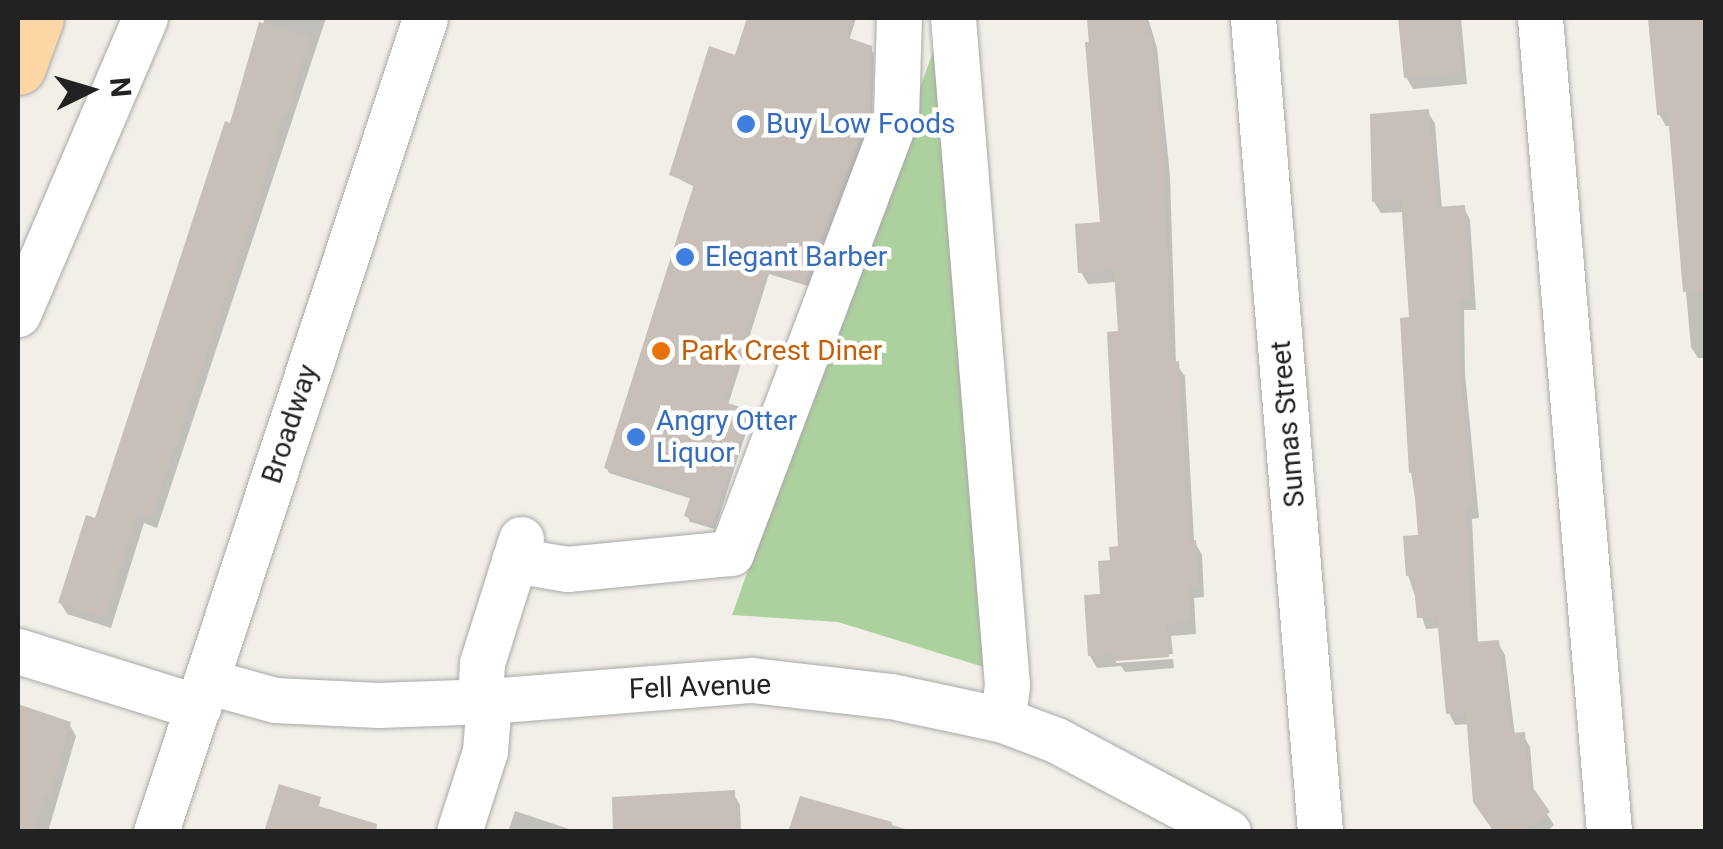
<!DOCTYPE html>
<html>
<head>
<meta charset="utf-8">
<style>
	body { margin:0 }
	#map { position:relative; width:1723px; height:849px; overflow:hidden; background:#f2efe9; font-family:Roboto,sans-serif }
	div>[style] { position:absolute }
	.forest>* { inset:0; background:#add19e }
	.shadow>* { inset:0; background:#0003 }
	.building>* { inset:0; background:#c7bfb8 }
	.roads { filter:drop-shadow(0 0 2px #a9a9a9) drop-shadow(0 0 2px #a9a9a9) }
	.minor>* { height:45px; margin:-22.5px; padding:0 22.5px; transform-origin:22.5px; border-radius:22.5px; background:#fff }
	.major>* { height:55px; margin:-27.5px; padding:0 27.5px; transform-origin:27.5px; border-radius:27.5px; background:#fcd6a4 }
	.dots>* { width:28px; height:28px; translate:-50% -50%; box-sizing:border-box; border:5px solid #fff; border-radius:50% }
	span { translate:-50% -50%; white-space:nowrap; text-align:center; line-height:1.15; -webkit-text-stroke:9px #fff; paint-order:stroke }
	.shop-label { font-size:28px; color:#366cbe }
	.left { translate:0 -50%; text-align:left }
	.food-label { font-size:28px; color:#c56008 }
	.street-label { font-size:28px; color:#222 }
	.frame { position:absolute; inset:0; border:20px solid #222; pointer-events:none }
	.north { position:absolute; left:40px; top:40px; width:100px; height:100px; -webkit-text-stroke:8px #fff; paint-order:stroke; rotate:85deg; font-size:28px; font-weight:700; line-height:40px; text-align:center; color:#222 }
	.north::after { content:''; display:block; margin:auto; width:35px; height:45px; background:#222; clip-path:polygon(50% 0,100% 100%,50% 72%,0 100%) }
</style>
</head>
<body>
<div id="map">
	<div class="forest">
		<i style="clip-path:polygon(945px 18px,987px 668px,838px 622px,732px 615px)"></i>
	</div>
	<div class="shadow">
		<i style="clip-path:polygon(265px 18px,326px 18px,157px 528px,144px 523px,111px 628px,67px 614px,60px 602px,97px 521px)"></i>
		<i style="clip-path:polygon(749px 18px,856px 18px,849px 41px,870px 48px,874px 54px,872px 118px,808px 286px,769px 274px,728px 405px,751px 417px,715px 529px,690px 522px,687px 516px,692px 499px,609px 473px,606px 467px,695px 187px,671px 175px,736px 58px)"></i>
		<i style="clip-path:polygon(1087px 18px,1148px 18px,1157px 48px,1170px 176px,1176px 364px,1185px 376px,1194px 541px,1202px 555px,1204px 597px,1194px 598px,1196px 634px,1171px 636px,1173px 654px,1116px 658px,1116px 663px,1173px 659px,1174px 668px,1125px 672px,1121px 666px,1097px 668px,1090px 656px,1103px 596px,1121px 548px,1120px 333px,1117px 282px,1088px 284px,1081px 272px,1102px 225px)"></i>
		<i style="clip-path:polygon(1401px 18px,1461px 18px,1467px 84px,1413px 89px,1406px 77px)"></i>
		<i style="clip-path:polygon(1648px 18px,1706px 18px,1706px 358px,1698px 358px,1691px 347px,1671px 126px,1666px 126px,1659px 114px)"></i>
		<i style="clip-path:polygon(1428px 112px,1435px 124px,1442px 209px,1464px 208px,1470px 220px,1476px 310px,1464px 310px,1465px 374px,1479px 518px,1472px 519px,1478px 644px,1498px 643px,1505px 655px,1515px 736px,1523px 735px,1530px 747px,1534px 794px,1554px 825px,1546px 832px,1495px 832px,1470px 724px,1455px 725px,1449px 713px,1440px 628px,1426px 629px,1408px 575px,1421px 537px,1411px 472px,1412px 319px,1404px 212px,1381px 213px,1374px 202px)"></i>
		<i style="clip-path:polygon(22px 708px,69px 724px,76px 736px,48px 832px,18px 832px,18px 720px)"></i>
		<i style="clip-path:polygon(733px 793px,740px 805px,741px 832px,615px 832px)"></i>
		<i style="clip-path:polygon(801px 799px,916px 832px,790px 832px)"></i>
		<i style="clip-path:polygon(515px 811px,578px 832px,508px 832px)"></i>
	</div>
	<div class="building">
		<i style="clip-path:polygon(747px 18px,852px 18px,846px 37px,872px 46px,870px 112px,805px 282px,767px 270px,725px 402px,749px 410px,712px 525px,684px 516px,691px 495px,604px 468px,694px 184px,669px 175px,709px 46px,735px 55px)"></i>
		<i style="clip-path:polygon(1088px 18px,1146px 18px,1147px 34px,1152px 34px,1164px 162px,1171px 362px,1179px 361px,1189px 541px,1196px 540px,1199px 586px,1188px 587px,1191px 622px,1166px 624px,1169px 657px,1115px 661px,1115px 654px,1088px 656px,1084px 595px,1100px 594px,1098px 561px,1110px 560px,1109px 547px,1118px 546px,1107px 332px,1118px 331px,1114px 270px,1078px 273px,1075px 224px,1100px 222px,1085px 42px,1090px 42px)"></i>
		<i style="clip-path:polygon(1398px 18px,1456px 18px,1462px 72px,1404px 78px)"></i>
		<i style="clip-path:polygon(1648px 18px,1706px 18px,1706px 291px,1683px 292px,1668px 114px,1657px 115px)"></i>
		<i style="clip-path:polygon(259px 22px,310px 36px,287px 115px,283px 114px,254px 215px,151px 517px,138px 513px,104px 618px,58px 603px,86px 515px,95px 518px,225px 121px,230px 123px)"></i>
		<i style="clip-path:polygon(1429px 109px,1437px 207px,1465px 205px,1471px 298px,1459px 299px,1459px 360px,1474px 507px,1466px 507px,1473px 642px,1499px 640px,1511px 733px,1525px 732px,1529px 782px,1550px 812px,1522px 832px,1494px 832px,1473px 802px,1466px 713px,1446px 714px,1437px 617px,1417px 618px,1413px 575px,1406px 576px,1403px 536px,1418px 535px,1413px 472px,1409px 473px,1400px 318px,1409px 317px,1401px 200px,1372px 202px,1370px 114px)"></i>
		<i style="clip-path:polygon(18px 704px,71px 722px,50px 797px,45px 795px,33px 832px,18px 832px)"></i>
		<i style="clip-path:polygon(279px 784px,321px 797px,319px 806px,377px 824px,376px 832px,264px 832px)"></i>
		<i style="clip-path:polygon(735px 790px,736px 832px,613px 832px,612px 797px)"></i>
		<i style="clip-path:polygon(800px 796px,892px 822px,891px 832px,788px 832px)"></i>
	</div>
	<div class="roads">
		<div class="minor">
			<i style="left:953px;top:18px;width:669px;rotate:85.37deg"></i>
			<i style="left:1007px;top:685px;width:35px;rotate:97deg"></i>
			<i style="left:1253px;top:18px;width:817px;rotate:85.29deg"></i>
			<i style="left:1540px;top:18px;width:817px;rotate:85.15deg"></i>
			<i style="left:18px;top:314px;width:322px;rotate:-66.8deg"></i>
			<i style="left:514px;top:560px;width:54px;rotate:9.6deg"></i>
			<i style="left:567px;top:569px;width:165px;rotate:-5.6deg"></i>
			<i style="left:731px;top:553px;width:466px;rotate:-69.3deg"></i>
			<i style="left:896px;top:117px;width:99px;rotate:-88.3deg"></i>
			<i style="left:18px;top:651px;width:189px;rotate:17.3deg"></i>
			<i style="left:206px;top:681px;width:72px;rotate:15.4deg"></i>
			<i style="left:275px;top:700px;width:103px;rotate:2.8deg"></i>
			<i style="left:378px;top:705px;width:111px;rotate:-2.1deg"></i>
			<i style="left:489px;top:701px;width:264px;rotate:-4.6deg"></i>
			<i style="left:752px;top:680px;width:140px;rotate:6.6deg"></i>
			<i style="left:891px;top:696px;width:115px;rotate:12.1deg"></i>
			<i style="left:1003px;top:720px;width:57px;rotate:20.7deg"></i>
			<i style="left:1056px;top:740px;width:195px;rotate:28.1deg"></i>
			<i style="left:480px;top:701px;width:38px;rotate:-87deg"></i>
			<i style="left:482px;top:663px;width:130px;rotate:-72.5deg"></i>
			<i style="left:156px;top:832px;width:857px;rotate:-71.71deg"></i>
			<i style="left:459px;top:832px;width:85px;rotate:-72.2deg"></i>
			<i style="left:485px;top:751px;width:50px;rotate:-85.4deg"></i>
		</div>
		<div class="major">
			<i style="left:18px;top:67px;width:52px;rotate:-69.8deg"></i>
		</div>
	</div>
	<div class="dots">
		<i style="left:746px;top:124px;background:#3f7fe0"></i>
		<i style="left:685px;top:257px;background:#3f7fe0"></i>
		<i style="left:661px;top:351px;background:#e8710a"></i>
		<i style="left:636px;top:437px;background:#3f7fe0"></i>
	</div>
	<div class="shop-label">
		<span class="left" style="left:766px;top:124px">Buy Low Foods</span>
		<span class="left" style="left:705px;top:257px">Elegant Barber</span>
		<span class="left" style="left:656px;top:437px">Angry Otter<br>Liquor</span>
	</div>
	<div class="food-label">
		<span class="left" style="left:681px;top:351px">Park Crest Diner</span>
	</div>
	<div class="street-label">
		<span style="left:290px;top:424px;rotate:-72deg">Broadway</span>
		<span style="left:1288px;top:424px;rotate:-95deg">Sumas Street</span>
		<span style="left:700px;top:687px;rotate:-2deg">Fell Avenue</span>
	</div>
	<div class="frame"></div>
	<div class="north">N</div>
</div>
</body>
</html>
